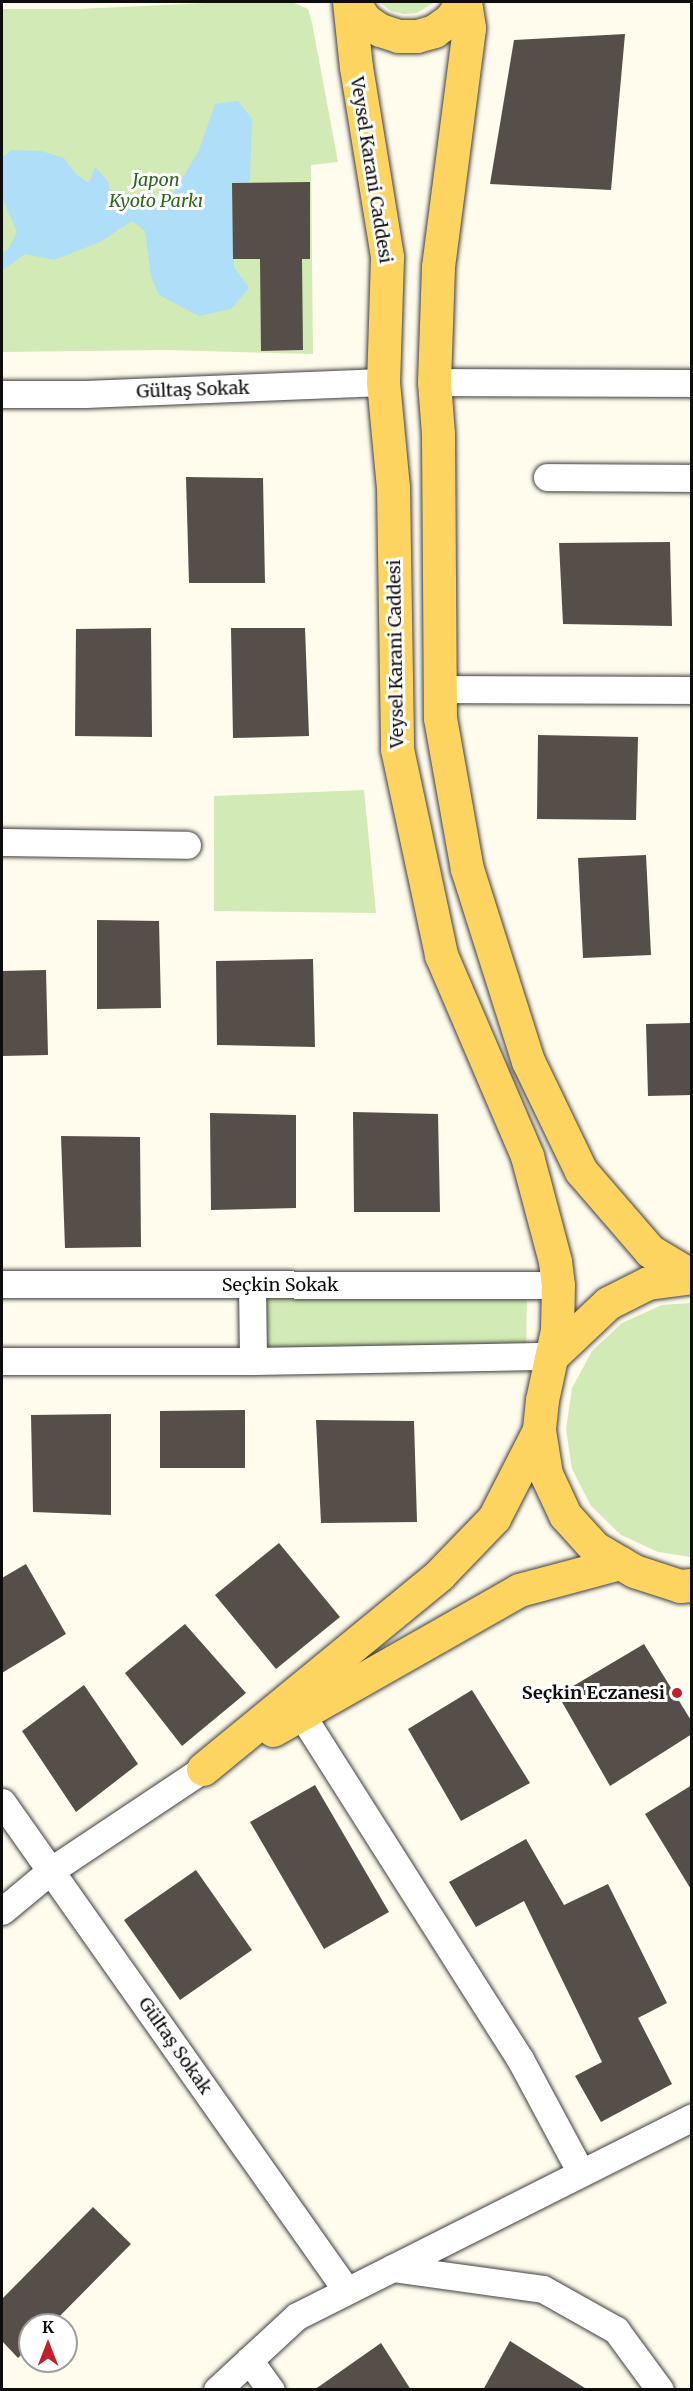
<!DOCTYPE html>
<html>
<head>
<meta charset="utf-8">
<style>
	body { margin:0 }
	#map { position:relative; width:693px; height:2391px; overflow:hidden; background:#fffbed; font-family:Merriweather,serif }
	div>[style] { position:absolute }
	.green>* { inset:0; background:#d2eab5 }
	.water>* { inset:0; background:#afdef8 }
	.building>* { inset:0; background:#564e49 }
	.roads { filter:drop-shadow(0 0 2px #404040) drop-shadow(0 0 2px #404040) }
	.minor>* { height:27px; margin:-13.5px; padding:0 13.5px; transform-origin:13.5px; border-radius:13.5px; background:#fff }
	.major>* { height:33px; margin:-16.5px; padding:0 16.5px; transform-origin:16.5px; border-radius:16.5px; background:#fdd45f }
	.dots>* { width:16px; height:16px; translate:-50% -50%; box-sizing:border-box; border:3px solid #fff; border-radius:50% }
	span { translate:-50% -50%; white-space:nowrap; text-align:center; line-height:1.15; -webkit-text-stroke:6px #fff; paint-order:stroke }
	.street-label { font-size:18px; color:#0d0d0d }
	.park-label { font-size:18px; color:#2c671b; font-style:italic }
	.poi-label { font-size:18px; color:#0d0d0d; font-weight:700 }
	.right { translate:-100% -50%; text-align:right }
	.frame { position:absolute; inset:0; border:3px solid #0d0d0d; pointer-events:none }
	.north { position:absolute; left:18px; top:2313px; width:60px; height:60px; box-sizing:border-box; background:#fff; border:2px solid #9e9e9e; border-radius:50%; rotate:0deg; font-size:16px; font-weight:700; line-height:24px; text-align:center; color:#0d0d0d }
	.north::after { content:''; display:block; margin:auto; width:21px; height:27px; background:#c1202b; clip-path:polygon(50% 0,100% 100%,50% 72%,0 100%) }
</style>
</head>
<body>
<div id="map">
	<div class="green">
		<i style="clip-path:polygon(227px 2px,294px 3px,308px 9px,312px 23px,338px 162px,311px 165px,313px 354px,166px 350px,2px 352px,2px 9px,79px 9px)"></i>
		<i style="clip-path:polygon(379px 2px,435px 2px,417px 13px,404px 14px,391px 11px)"></i>
		<i style="clip-path:polygon(364px 790px,376px 913px,214px 911px,214px 796px)"></i>
		<i style="clip-path:polygon(527px 1289px,526px 1352px,265px 1349px,264px 1291px)"></i>
		<i style="clip-path:polygon(691px 1303px,692px 1303px,691px 1557px,658px 1552px,621px 1535px,591px 1506px,572px 1469px,566px 1429px,572px 1388px,592px 1351px,622px 1323px,662px 1305px)"></i>
	</div>
	<div class="water">
		<i style="clip-path:polygon(238px 101px,252px 119px,250px 180px,232px 199px,234px 267px,249px 288px,231px 309px,199px 316px,159px 295px,151px 277px,145px 231px,132px 221px,100px 242px,54px 260px,25px 254px,2px 271px,2px 253px,8px 249px,17px 232px,2px 198px,2px 158px,11px 150px,41px 151px,64px 158px,76px 174px,89px 183px,95px 167px,108px 181px,112px 205px,155px 207px,173px 194px,199px 150px,215px 104px)"></i>
	</div>
	<div class="building">
		<i style="clip-path:polygon(625px 34px,611px 190px,490px 184px,514px 40px)"></i>
		<i style="clip-path:polygon(310px 182px,310px 259px,302px 259px,303px 350px,261px 351px,260px 259px,233px 259px,232px 183px)"></i>
		<i style="clip-path:polygon(186px 477px,263px 478px,265px 583px,189px 583px)"></i>
		<i style="clip-path:polygon(670px 542px,672px 626px,563px 624px,559px 543px)"></i>
		<i style="clip-path:polygon(151px 628px,152px 737px,75px 736px,76px 629px)"></i>
		<i style="clip-path:polygon(231px 628px,305px 628px,309px 736px,233px 738px)"></i>
		<i style="clip-path:polygon(538px 735px,638px 737px,636px 820px,537px 819px)"></i>
		<i style="clip-path:polygon(646px 855px,651px 955px,583px 958px,578px 858px)"></i>
		<i style="clip-path:polygon(97px 920px,159px 921px,161px 1008px,97px 1009px)"></i>
		<i style="clip-path:polygon(313px 959px,315px 1047px,217px 1045px,216px 961px)"></i>
		<i style="clip-path:polygon(46px 970px,48px 1055px,2px 1056px,2px 971px)"></i>
		<i style="clip-path:polygon(692px 1023px,692px 1095px,648px 1096px,646px 1024px)"></i>
		<i style="clip-path:polygon(353px 1112px,438px 1114px,440px 1212px,354px 1212px)"></i>
		<i style="clip-path:polygon(210px 1113px,296px 1115px,296px 1208px,211px 1210px)"></i>
		<i style="clip-path:polygon(61px 1136px,140px 1137px,141px 1247px,65px 1248px)"></i>
		<i style="clip-path:polygon(245px 1410px,245px 1468px,160px 1468px,160px 1411px)"></i>
		<i style="clip-path:polygon(111px 1414px,111px 1515px,33px 1512px,31px 1415px)"></i>
		<i style="clip-path:polygon(316px 1420px,414px 1421px,417px 1522px,321px 1523px)"></i>
		<i style="clip-path:polygon(279px 1543px,340px 1617px,276px 1669px,215px 1595px)"></i>
		<i style="clip-path:polygon(26px 1564px,66px 1634px,2px 1673px,2px 1578px)"></i>
		<i style="clip-path:polygon(185px 1624px,246px 1693px,182px 1746px,125px 1673px)"></i>
		<i style="clip-path:polygon(644px 1644px,692px 1722px,692px 1734px,610px 1786px,558px 1695px)"></i>
		<i style="clip-path:polygon(84px 1685px,138px 1764px,76px 1812px,22px 1731px)"></i>
		<i style="clip-path:polygon(472px 1690px,530px 1783px,461px 1821px,408px 1729px)"></i>
		<i style="clip-path:polygon(315px 1785px,389px 1912px,324px 1949px,250px 1822px)"></i>
		<i style="clip-path:polygon(692px 1785px,692px 1891px,645px 1814px)"></i>
		<i style="clip-path:polygon(526px 1839px,564px 1905px,608px 1884px,667px 2003px,638px 2018px,672px 2084px,601px 2122px,575px 2076px,602px 2062px,524px 1901px,476px 1927px,449px 1882px)"></i>
		<i style="clip-path:polygon(196px 1870px,252px 1950px,180px 2000px,124px 1920px)"></i>
		<i style="clip-path:polygon(93px 2207px,131px 2244px,51px 2325px,30px 2325px,30px 2346px,18px 2358px,2px 2341px,2px 2299px)"></i>
		<i style="clip-path:polygon(510px 2341px,588px 2390px,483px 2390px)"></i>
		<i style="clip-path:polygon(381px 2343px,411px 2390px,314px 2390px)"></i>
	</div>
	<div class="roads">
		<div class="minor">
			<i style="left:434px;top:382px;width:258px;rotate:0.2deg"></i>
			<i style="left:2px;top:394px;width:83px"></i>
			<i style="left:85px;top:394px;width:298px;rotate:-2.3deg"></i>
			<i style="left:547px;top:477px;width:145px;rotate:0.4deg"></i>
			<i style="left:440px;top:689px;width:252px;rotate:0.2deg"></i>
			<i style="left:2px;top:842px;width:185px;rotate:0.9deg"></i>
			<i style="left:2px;top:1284px;width:556px;rotate:0.1deg"></i>
			<i style="left:252px;top:1285px;width:76px;rotate:89.2deg"></i>
			<i style="left:2px;top:1361px;width:251px"></i>
			<i style="left:253px;top:1361px;width:299px;rotate:-1deg"></i>
			<i style="left:301px;top:1714px;width:409px;rotate:57.6deg"></i>
			<i style="left:520px;top:2059px;width:127px;rotate:61.8deg"></i>
			<i style="left:2px;top:1802px;width:598px;rotate:54.8deg"></i>
			<i style="left:2px;top:1911px;width:62px;rotate:-39.8deg"></i>
			<i style="left:50px;top:1871px;width:184px;rotate:-33.7deg"></i>
			<i style="left:392px;top:2268px;width:152px;rotate:7.9deg"></i>
			<i style="left:543px;top:2289px;width:84px;rotate:29.3deg"></i>
			<i style="left:616px;top:2330px;width:74px;rotate:53.7deg"></i>
			<i style="left:249px;top:2360px;width:37px;rotate:54deg"></i>
			<i style="left:217px;top:2390px;width:109px;rotate:-42.8deg"></i>
			<i style="left:297px;top:2316px;width:442px;rotate:-26.7deg"></i>
		</div>
		<div class="major">
			<i style="left:349px;top:2px;width:65px;rotate:83.9deg"></i>
			<i style="left:356px;top:67px;width:193px;rotate:80.7deg"></i>
			<i style="left:387px;top:257px;width:125px;rotate:91.8deg"></i>
			<i style="left:383px;top:382px;width:105px;rotate:84.6deg"></i>
			<i style="left:393px;top:487px;width:262px;rotate:89.1deg"></i>
			<i style="left:397px;top:749px;width:211px;rotate:77.9deg"></i>
			<i style="left:441px;top:955px;width:219px;rotate:66.8deg"></i>
			<i style="left:527px;top:1156px;width:109px;rotate:75.1deg"></i>
			<i style="left:555px;top:1261px;width:24px;rotate:83deg"></i>
			<i style="left:558px;top:1285px;width:45px;rotate:91.3deg"></i>
			<i style="left:557px;top:1330px;width:72px;rotate:102.1deg"></i>
			<i style="left:542px;top:1400px;width:30px;rotate:96deg"></i>
			<i style="left:539px;top:1430px;width:45px;rotate:81deg"></i>
			<i style="left:546px;top:1474px;width:45px;rotate:65.1deg"></i>
			<i style="left:565px;top:1515px;width:45px;rotate:47.7deg"></i>
			<i style="left:595px;top:1548px;width:45px;rotate:30.5deg"></i>
			<i style="left:634px;top:1571px;width:48px;rotate:18.1deg"></i>
			<i style="left:680px;top:1586px;width:12px;rotate:-5deg"></i>
			<i style="left:353px;top:2px;width:22px;rotate:56deg"></i>
			<i style="left:365px;top:20px;width:18px;rotate:34deg"></i>
			<i style="left:380px;top:30px;width:19px;rotate:18deg"></i>
			<i style="left:398px;top:36px;width:19px"></i>
			<i style="left:417px;top:36px;width:18px;rotate:-16deg"></i>
			<i style="left:434px;top:31px;width:19px;rotate:-35deg"></i>
			<i style="left:450px;top:20px;width:22px;rotate:-56deg"></i>
			<i style="left:465px;top:2px;width:26px;rotate:81deg"></i>
			<i style="left:469px;top:28px;width:241px;rotate:97.4deg"></i>
			<i style="left:438px;top:267px;width:115px;rotate:92deg"></i>
			<i style="left:434px;top:382px;width:52px;rotate:85.6deg"></i>
			<i style="left:438px;top:434px;width:284px;rotate:89.6deg"></i>
			<i style="left:440px;top:718px;width:153px;rotate:79.9deg"></i>
			<i style="left:467px;top:869px;width:201px;rotate:72.4deg"></i>
			<i style="left:528px;top:1061px;width:122px;rotate:64.3deg"></i>
			<i style="left:581px;top:1171px;width:106px;rotate:49.2deg"></i>
			<i style="left:650px;top:1251px;width:49px;rotate:30.8deg"></i>
			<i style="left:552px;top:1356px;width:77px;rotate:-43.4deg"></i>
			<i style="left:608px;top:1303px;width:45px;rotate:-26.6deg"></i>
			<i style="left:648px;top:1283px;width:44px;rotate:-7.8deg"></i>
			<i style="left:273px;top:1730px;width:283px;rotate:-29.6deg"></i>
			<i style="left:519px;top:1590px;width:105px;rotate:-15deg"></i>
			<i style="left:203px;top:1769px;width:307px;rotate:-39.4deg"></i>
			<i style="left:440px;top:1574px;width:78px;rotate:-46deg"></i>
			<i style="left:494px;top:1518px;width:99px;rotate:-62.9deg"></i>
		</div>
	</div>
	<div class="dots">
		<i style="left:677px;top:1693px;background:#c1202b"></i>
	</div>
	<div class="street-label">
		<span style="left:371px;top:170px;rotate:81deg">Veysel Karani Caddesi</span>
		<span style="left:193px;top:390px;rotate:-2deg">Gültaş Sokak</span>
		<span style="left:396px;top:654px;rotate:-91deg">Veysel Karani Caddesi</span>
		<span style="left:280px;top:1285px">Seçkin Sokak</span>
		<span style="left:175px;top:2046px;rotate:55deg">Gültaş Sokak</span>
	</div>
	<div class="park-label">
		<span style="left:156px;top:191px">Japon<br>Kyoto Parkı</span>
	</div>
	<div class="poi-label">
		<span class="right" style="left:665px;top:1693px">Seçkin Eczanesi</span>
	</div>
	<div class="frame"></div>
	<div class="north">K</div>
</div>
</body>
</html>
